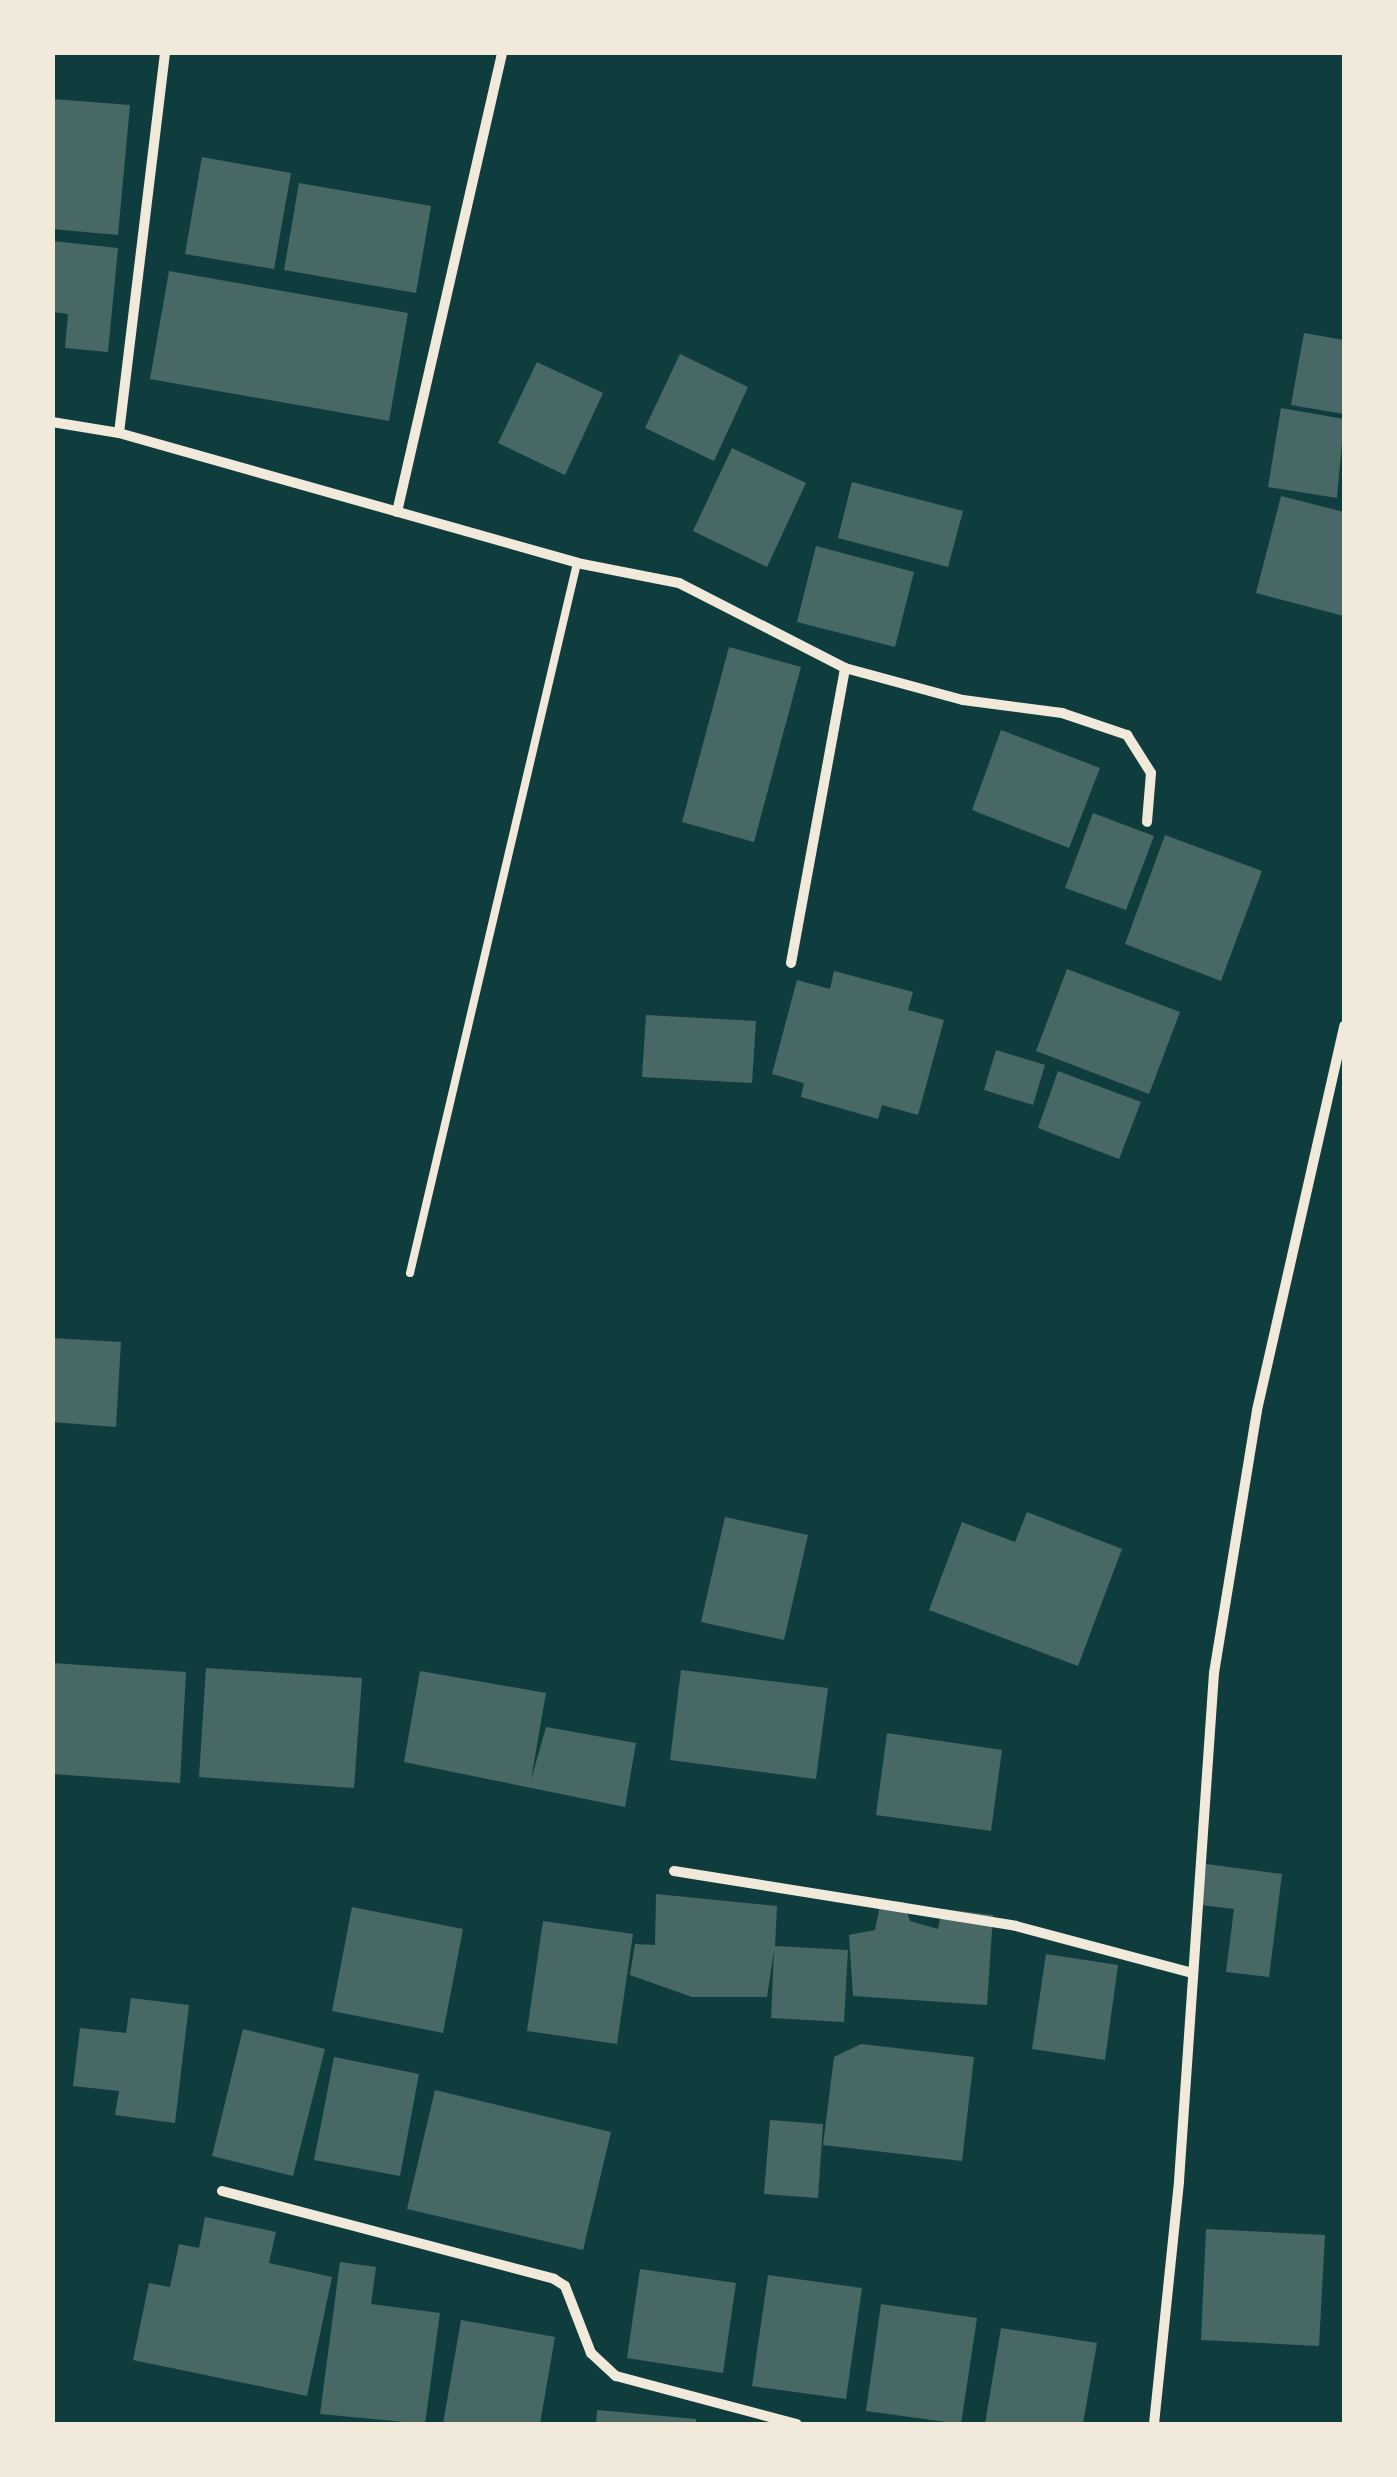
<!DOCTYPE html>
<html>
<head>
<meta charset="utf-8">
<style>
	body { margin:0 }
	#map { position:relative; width:1397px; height:2477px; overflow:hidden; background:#0f3d3e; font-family:Raleway,sans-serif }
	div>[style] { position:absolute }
	.building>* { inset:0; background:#486865 }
	.service>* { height:8px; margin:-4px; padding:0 4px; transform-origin:4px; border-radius:4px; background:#f1e9da }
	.minor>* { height:10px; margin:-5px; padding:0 5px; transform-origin:5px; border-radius:5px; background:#f1e9da }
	span { translate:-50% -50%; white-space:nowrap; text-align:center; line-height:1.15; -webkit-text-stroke:10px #f1e9da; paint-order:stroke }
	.frame { position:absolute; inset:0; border:55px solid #f1e9da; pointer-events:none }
</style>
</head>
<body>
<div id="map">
	<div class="building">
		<i style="clip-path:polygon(52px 99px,130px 105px,118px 235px,52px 229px)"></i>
		<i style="clip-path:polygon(202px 157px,291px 173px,274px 269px,185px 254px)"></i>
		<i style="clip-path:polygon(299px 183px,431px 206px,416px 293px,284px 270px)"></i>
		<i style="clip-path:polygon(52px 241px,118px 248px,108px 352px,65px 348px,68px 314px,52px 312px)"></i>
		<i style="clip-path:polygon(169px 271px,408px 313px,389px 421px,150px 379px)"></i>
		<i style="clip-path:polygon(1304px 333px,1344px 340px,1344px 414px,1291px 405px)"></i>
		<i style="clip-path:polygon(680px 354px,748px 387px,714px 461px,645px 428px)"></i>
		<i style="clip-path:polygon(537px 362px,603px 393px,565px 475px,498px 443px)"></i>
		<i style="clip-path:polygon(1281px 408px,1344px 419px,1337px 498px,1268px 487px)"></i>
		<i style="clip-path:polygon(732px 448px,806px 483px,767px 567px,693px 531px)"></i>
		<i style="clip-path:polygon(852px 482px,963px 511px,948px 567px,838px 538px)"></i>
		<i style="clip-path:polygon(1281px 496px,1344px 512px,1344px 616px,1256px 593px)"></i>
		<i style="clip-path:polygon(816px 546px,914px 572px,895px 647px,797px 622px)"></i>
		<i style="clip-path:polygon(729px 647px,801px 667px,754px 842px,682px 822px)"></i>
		<i style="clip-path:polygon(1001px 730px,1100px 768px,1069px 848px,972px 810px)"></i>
		<i style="clip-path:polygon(1093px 813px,1154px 836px,1126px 910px,1065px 888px)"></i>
		<i style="clip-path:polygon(1165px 835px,1262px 871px,1221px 981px,1125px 944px)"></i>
		<i style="clip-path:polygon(1067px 969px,1180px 1012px,1149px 1094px,1036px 1051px)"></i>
		<i style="clip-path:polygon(834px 971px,913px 992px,908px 1010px,944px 1020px,918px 1115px,882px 1105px,878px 1119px,801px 1097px,804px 1083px,772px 1074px,797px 980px,830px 989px)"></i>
		<i style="clip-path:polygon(646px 1015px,756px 1021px,752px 1083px,642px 1077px)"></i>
		<i style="clip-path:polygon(996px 1050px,1045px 1065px,1033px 1105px,984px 1090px)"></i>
		<i style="clip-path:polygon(1058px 1071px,1141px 1102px,1119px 1159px,1038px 1128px)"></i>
		<i style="clip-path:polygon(52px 1338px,121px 1342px,116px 1427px,52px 1422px)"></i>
		<i style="clip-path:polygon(1027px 1512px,1122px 1549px,1078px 1666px,929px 1610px,962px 1522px,1015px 1542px)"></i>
		<i style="clip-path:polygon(725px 1517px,808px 1535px,784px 1640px,701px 1622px)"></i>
		<i style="clip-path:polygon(52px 1663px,186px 1672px,180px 1783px,52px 1774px)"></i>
		<i style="clip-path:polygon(206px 1668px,362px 1678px,354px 1788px,199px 1777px)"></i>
		<i style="clip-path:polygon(681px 1670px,828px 1688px,816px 1779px,670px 1760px)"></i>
		<i style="clip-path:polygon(420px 1671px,546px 1693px,531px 1780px,546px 1727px,636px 1743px,625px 1807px,404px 1762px)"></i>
		<i style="clip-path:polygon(887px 1733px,1002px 1750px,991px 1831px,876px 1815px)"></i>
		<i style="clip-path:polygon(1206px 1864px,1282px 1874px,1269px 1977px,1226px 1972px,1234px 1909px,1201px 1905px)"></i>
		<i style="clip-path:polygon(656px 1894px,777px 1906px,775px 1946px,848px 1950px,844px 2022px,771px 2018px,774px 1950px,767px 1997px,692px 1997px,630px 1975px,635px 1944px,655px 1945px)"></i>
		<i style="clip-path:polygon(881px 1900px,904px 1902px,910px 1921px,938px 1929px,942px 1909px,993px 1915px,987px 2005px,853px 1996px,849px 1935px,875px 1930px)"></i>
		<i style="clip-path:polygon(352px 1907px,463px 1929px,443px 2033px,332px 2011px)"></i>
		<i style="clip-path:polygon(543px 1921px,633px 1934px,617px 2044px,527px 2031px)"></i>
		<i style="clip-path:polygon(1046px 1954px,1118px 1965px,1105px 2060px,1032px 2049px)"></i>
		<i style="clip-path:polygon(131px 1998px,189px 2005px,175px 2123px,115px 2115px,119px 2091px,73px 2086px,80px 2028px,126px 2033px)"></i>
		<i style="clip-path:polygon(243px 2029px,325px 2049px,293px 2176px,212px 2156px)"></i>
		<i style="clip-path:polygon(861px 2044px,974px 2057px,962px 2161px,823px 2145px,834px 2057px)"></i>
		<i style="clip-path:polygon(334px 2057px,419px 2074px,400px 2176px,314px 2160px)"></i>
		<i style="clip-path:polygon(435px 2090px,611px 2132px,583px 2250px,407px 2209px)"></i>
		<i style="clip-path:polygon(770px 2120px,823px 2124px,818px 2198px,764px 2194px)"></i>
		<i style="clip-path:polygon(205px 2217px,276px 2232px,269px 2263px,332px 2277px,307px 2396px,133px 2360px,149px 2283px,170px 2287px,179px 2244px,199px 2248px)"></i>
		<i style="clip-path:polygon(1206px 2229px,1325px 2235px,1319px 2346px,1201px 2340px)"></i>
		<i style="clip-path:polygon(340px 2262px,376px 2267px,371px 2304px,440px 2313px,425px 2424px,320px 2414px)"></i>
		<i style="clip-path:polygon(640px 2269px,736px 2283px,723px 2373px,627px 2358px)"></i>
		<i style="clip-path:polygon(768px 2275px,862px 2288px,846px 2399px,752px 2386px)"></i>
		<i style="clip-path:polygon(881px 2304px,977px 2318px,961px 2424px,866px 2411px)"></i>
		<i style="clip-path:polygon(461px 2320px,555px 2337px,540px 2424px,443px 2424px)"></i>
		<i style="clip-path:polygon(1001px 2328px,1097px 2343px,1083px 2424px,985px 2424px)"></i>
		<i style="clip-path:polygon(597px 2410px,696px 2419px,696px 2424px,596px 2424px)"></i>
	</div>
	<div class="service">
		<i style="left:410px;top:1273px;width:729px;rotate:-76.76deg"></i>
	</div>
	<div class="minor">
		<i style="left:52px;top:422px;width:68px;rotate:9.3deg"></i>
		<i style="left:119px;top:433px;width:476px;rotate:15.8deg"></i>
		<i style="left:577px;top:563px;width:104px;rotate:11.1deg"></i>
		<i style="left:679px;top:583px;width:186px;rotate:27.1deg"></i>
		<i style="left:845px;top:668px;width:122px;rotate:15.2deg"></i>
		<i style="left:963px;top:700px;width:100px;rotate:7.5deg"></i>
		<i style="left:1062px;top:713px;width:69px;rotate:18.7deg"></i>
		<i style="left:1127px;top:735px;width:45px;rotate:57.7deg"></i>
		<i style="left:1151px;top:773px;width:49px;rotate:94.7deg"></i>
		<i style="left:119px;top:433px;width:384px;rotate:-83.1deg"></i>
		<i style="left:397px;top:512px;width:472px;rotate:-77.1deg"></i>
		<i style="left:791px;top:963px;width:300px;rotate:-79.6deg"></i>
		<i style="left:674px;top:1871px;width:346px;rotate:9.1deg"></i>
		<i style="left:1016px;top:1926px;width:183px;rotate:14.9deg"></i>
		<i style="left:222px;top:2191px;width:343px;rotate:14.8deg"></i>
		<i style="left:554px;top:2279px;width:13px;rotate:32deg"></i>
		<i style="left:565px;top:2286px;width:72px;rotate:68.8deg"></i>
		<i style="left:591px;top:2353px;width:34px;rotate:43deg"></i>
		<i style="left:616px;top:2376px;width:187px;rotate:14.9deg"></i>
		<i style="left:1154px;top:2424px;width:244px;rotate:-84.1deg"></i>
		<i style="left:1179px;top:2181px;width:509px;rotate:-86.06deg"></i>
		<i style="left:1214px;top:1673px;width:266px;rotate:-80.7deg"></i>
		<i style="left:1257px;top:1410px;width:394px;rotate:-77.2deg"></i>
	</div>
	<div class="frame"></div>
</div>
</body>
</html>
